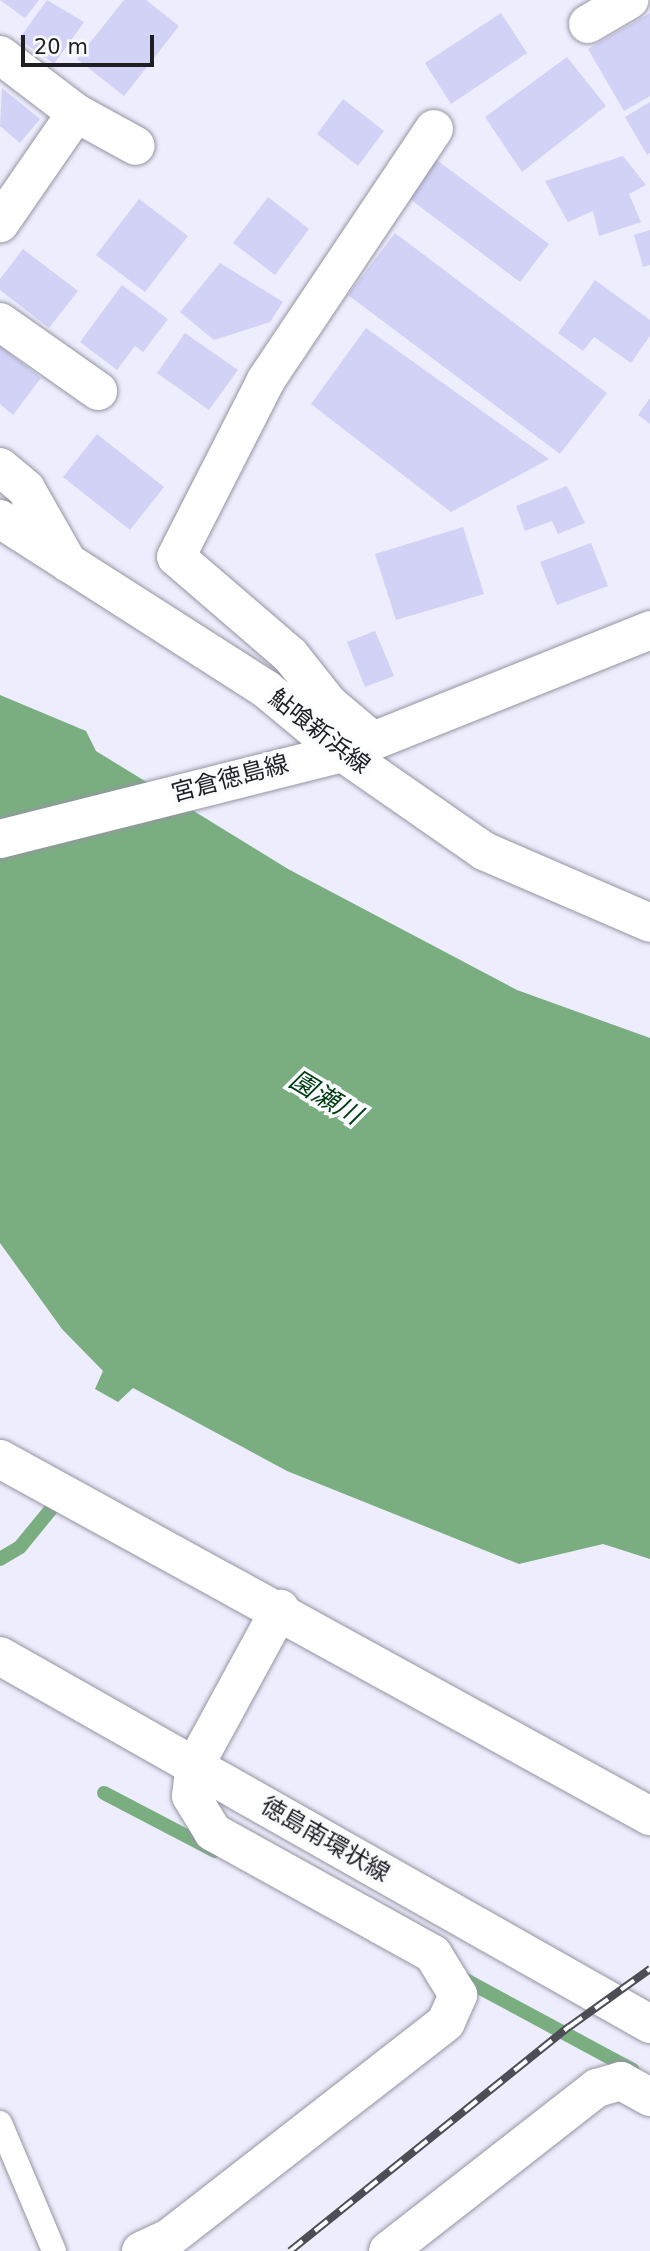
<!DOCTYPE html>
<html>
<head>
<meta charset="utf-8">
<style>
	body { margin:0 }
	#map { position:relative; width:650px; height:2251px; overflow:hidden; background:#ededfd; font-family:"DejaVu Sans","Noto Sans JP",sans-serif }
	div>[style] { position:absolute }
	.water>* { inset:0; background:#7aae81 }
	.stream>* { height:14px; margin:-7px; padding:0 7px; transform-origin:7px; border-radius:7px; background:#7aae81 }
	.building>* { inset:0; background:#d2d1f6 }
	.roads { filter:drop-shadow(0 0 2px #9494a2) drop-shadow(0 0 2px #9494a2) }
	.service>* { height:24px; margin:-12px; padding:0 12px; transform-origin:12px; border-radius:12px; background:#fff }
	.minor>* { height:38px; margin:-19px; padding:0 19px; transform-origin:19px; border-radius:19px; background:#fff }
	.secondary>* { height:38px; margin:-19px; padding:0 19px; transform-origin:19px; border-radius:19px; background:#fff }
	.trunk>* { height:38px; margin:-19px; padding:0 19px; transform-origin:19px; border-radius:19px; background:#fff }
	.rail>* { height:8px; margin-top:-4px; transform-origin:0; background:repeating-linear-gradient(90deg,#fbfcff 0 16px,#4d4d56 0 32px); box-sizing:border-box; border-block:2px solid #4d4d56 }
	span { translate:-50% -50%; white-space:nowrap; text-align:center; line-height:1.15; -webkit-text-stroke:7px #fbfcff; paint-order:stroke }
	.street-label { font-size:24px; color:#1e1e24 }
	.water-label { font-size:26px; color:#003d11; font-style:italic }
	.scale { position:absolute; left:21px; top:35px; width:133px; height:32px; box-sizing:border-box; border:4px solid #1e1e24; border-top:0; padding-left:9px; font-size:21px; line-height:24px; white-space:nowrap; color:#1e1e24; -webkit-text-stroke:5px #fbfcff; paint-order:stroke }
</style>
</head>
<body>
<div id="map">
	<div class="water">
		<i style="clip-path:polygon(0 695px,86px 731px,96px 751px,288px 869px,517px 990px,650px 1038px,650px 1559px,603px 1544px,519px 1564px,287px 1471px,133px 1388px,118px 1402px,95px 1389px,103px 1371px,62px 1329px,0 1243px)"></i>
	</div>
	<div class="stream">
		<i style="left:0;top:1559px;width:23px;rotate:-31deg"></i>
		<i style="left:20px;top:1547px;width:57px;rotate:-50.7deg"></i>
		<i style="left:104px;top:1793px;width:125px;rotate:27.6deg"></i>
		<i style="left:460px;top:1977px;width:196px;rotate:28.3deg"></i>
	</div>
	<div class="building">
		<i style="clip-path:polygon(0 0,39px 0,25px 18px)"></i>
		<i style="clip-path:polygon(47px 0,84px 22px,54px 64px,19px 39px)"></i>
		<i style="clip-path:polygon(124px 0,146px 0,179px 26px,124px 96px,77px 59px)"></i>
		<i style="clip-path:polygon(501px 13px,527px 53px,451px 104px,425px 63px)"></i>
		<i style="clip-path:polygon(650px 13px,650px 96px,624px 111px,588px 49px)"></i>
		<i style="clip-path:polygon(567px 57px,606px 106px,522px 172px,485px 117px)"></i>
		<i style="clip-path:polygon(2px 88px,40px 119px,20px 143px,0 126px)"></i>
		<i style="clip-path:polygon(343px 99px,384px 131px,358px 166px,317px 134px)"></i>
		<i style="clip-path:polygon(650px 102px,650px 153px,647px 155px,625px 117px)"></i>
		<i style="clip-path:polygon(623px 156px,646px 185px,629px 194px,641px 222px,599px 236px,593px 211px,568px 222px,545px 181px)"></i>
		<i style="clip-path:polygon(434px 158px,549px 244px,520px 282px,406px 196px)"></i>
		<i style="clip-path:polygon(268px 197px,309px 229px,275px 275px,233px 243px)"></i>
		<i style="clip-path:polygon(139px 199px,188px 236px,145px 292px,96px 255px)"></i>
		<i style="clip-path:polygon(650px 230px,650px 265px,643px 267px,634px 235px)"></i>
		<i style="clip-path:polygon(395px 233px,607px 393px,560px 454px,348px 295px)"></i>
		<i style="clip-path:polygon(23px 249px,78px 291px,49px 328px,0 290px,0 279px)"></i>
		<i style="clip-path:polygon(220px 263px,283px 302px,270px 322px,214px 340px,180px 312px)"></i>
		<i style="clip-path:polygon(595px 280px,650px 320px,650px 336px,631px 363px,594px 337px,583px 351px,558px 333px)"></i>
		<i style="clip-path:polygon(122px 285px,168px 319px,143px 352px,135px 346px,117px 370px,80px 342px)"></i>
		<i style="clip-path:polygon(366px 328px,549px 459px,451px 512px,311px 404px)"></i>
		<i style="clip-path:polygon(185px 333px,238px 370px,209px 410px,157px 373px)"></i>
		<i style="clip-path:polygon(0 346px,41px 378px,13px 415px,0 404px)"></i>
		<i style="clip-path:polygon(650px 398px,650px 424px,638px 415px)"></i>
		<i style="clip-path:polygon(97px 434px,164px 487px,130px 530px,63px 477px)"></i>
		<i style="clip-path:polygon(567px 486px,585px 523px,558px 534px,552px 521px,525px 531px,516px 506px)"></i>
		<i style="clip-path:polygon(463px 527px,484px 594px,396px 620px,375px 554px)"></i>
		<i style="clip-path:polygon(591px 543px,608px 586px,557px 605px,540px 562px)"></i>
		<i style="clip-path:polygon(375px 631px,394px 676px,365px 687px,347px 642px)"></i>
	</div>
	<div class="roads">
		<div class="service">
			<i style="left:0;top:2123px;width:139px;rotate:67.1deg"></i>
		</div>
		<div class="minor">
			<i style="left:588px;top:24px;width:48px;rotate:-30.3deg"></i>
			<i style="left:0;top:55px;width:96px;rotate:37.3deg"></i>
			<i style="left:76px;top:113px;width:134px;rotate:124.6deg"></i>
			<i style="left:76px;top:113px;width:68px;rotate:28.8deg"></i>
			<i style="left:0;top:322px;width:120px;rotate:35.1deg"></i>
			<i style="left:0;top:467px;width:34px;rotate:40deg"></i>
			<i style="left:26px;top:489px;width:85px;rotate:60.4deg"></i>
			<i style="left:373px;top:741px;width:57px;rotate:-139.9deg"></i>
			<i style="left:329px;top:704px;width:63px;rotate:-128.5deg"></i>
			<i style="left:290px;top:655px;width:150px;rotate:-139.3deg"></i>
			<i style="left:176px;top:557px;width:199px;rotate:-63deg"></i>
			<i style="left:266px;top:380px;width:302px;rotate:-56.2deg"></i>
			<i style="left:141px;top:2251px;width:31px;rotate:-25deg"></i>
			<i style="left:169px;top:2238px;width:351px;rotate:-37.9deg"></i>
			<i style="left:446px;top:2022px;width:30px;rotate:-66deg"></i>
			<i style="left:458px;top:1995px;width:48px;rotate:-121.4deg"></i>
			<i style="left:433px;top:1954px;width:252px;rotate:-151deg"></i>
			<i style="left:213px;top:1832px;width:42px;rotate:-121.4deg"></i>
			<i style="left:191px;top:1796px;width:31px;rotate:-83deg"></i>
			<i style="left:195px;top:1765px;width:178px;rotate:-61.4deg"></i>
			<i style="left:388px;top:2251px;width:265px;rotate:-38deg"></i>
			<i style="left:597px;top:2088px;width:25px;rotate:-16deg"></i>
			<i style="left:621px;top:2081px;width:33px;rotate:29deg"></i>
		</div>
		<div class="secondary">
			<i style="left:0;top:519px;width:317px;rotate:32.6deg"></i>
			<i style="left:267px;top:690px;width:99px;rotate:39.7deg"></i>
			<i style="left:343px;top:753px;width:172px;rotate:34.8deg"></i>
			<i style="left:484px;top:851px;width:181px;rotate:23.4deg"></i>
			<i style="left:0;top:839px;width:354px;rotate:-14.1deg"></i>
			<i style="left:343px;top:753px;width:331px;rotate:-21.8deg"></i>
		</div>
		<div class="trunk">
			<i style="left:0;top:1459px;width:742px;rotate:28.78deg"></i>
			<i style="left:0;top:1656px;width:747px;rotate:29.52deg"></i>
		</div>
	</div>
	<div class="rail">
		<i style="left:290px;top:2251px;width:358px;rotate:-38.8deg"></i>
		<i style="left:569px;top:2027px;width:100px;rotate:-35.6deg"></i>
	</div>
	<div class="street-label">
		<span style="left:319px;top:732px;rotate:38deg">鮎喰新浜線</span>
		<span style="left:230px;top:779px;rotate:-15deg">宮倉徳島線</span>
		<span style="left:325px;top:1840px;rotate:30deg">徳島南環状線</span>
	</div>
	<div class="water-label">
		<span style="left:325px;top:1098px;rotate:31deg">園瀬川</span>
	</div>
	<div class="scale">20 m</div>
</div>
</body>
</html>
